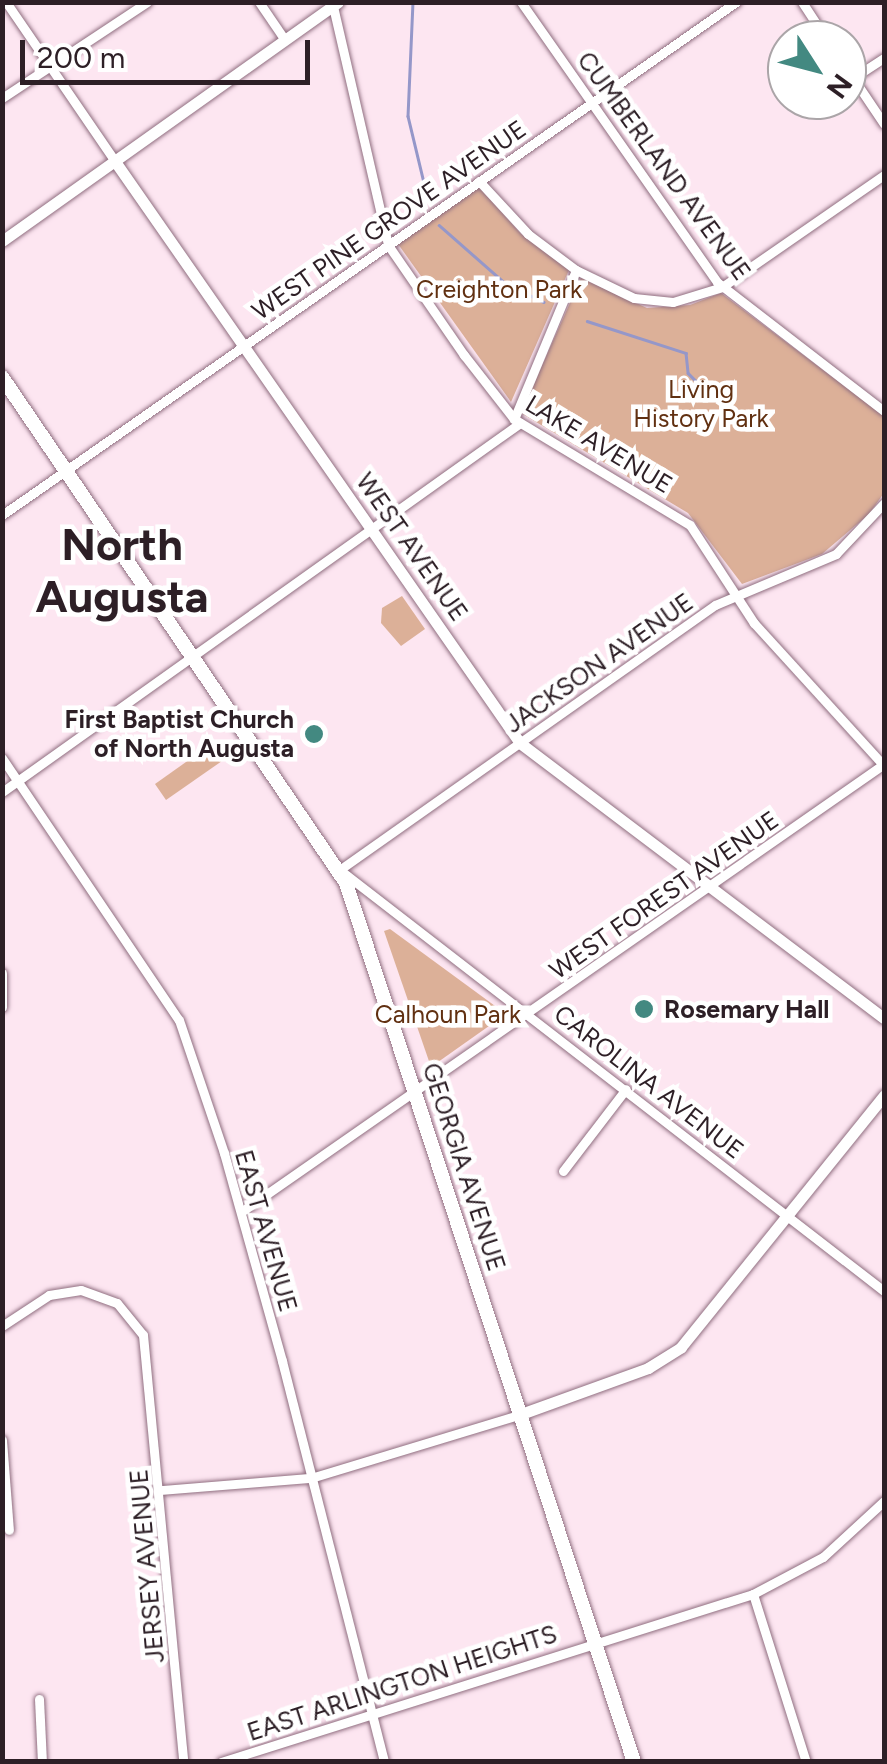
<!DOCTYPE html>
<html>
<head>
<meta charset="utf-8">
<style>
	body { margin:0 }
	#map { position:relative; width:887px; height:1764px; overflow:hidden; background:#fde6f1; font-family:Figtree,sans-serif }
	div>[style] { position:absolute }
	.green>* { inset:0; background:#dcb098 }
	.stream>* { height:2.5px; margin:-1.25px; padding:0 1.25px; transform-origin:1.25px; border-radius:1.25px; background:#9597c9 }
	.roads { filter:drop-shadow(0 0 2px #906e80) drop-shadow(0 0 2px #906e80) }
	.minor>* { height:9px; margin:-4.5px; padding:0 4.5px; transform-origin:4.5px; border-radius:4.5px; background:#fff }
	.tertiary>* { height:11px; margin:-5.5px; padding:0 5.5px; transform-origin:5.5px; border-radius:5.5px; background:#fff }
	.primary>* { height:14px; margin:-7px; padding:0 7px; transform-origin:7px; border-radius:7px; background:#fff }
	.dots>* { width:28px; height:28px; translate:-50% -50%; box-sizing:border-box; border:5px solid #fff; border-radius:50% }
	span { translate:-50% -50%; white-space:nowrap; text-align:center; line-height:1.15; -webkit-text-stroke:9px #fff; paint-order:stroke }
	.street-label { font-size:25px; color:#2d1f26 }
	.park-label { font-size:25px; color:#613011 }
	.poi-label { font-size:25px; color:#2d1f26; font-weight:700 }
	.right { translate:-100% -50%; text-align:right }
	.left { translate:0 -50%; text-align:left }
	.town-label { font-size:45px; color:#2d1f26; font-weight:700 }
	.frame { position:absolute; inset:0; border:5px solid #2d1f26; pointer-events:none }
	.north { position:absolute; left:767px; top:20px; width:100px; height:100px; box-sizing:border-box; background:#fff; border:2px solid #aba5a8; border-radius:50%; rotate:126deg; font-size:28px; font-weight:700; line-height:40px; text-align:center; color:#2d1f26 }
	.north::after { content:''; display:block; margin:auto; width:35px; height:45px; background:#438981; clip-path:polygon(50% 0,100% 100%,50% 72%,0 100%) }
	.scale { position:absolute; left:20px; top:40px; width:290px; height:45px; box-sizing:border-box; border:5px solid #2d1f26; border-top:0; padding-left:12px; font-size:30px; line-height:35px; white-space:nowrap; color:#2d1f26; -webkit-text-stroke:8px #fff; paint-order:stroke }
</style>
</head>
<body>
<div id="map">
	<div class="green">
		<i style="clip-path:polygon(479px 187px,521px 234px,569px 270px,511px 402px,398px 244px)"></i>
		<i style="clip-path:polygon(581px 278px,647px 308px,690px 305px,721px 293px,884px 416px,884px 493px,869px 514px,822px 554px,742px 584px,688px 513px,521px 413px)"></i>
		<i style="clip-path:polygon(402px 596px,425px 629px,401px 646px,381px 623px,382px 608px)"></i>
		<i style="clip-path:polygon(210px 745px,222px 761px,166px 800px,155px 784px)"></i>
		<i style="clip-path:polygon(390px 929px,506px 1014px,431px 1067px,384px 931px)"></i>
	</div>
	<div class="stream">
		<i style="left:413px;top:2px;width:114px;rotate:92.5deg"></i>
		<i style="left:408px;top:116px;width:77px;rotate:76.5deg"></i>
		<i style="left:439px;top:225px;width:88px;rotate:41.3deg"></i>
		<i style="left:505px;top:283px;width:43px;rotate:26deg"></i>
		<i style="left:587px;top:321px;width:104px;rotate:17.9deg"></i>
		<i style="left:686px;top:353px;width:20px;rotate:84deg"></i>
		<i style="left:688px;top:373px;width:21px;rotate:45deg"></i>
	</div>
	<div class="roads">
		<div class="minor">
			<i style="left:6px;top:2px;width:191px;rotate:55.6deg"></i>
			<i style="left:259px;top:2px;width:46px;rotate:55.6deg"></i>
			<i style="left:332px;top:2px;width:249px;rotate:77deg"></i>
			<i style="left:388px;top:245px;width:134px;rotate:55.4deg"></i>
			<i style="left:464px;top:355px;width:81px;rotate:52deg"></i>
			<i style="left:514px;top:419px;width:205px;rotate:31.1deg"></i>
			<i style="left:690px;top:525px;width:117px;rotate:56.9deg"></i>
			<i style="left:754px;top:623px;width:192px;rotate:47.7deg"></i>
			<i style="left:521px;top:2px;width:342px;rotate:55deg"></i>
			<i style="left:717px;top:282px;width:211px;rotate:37.7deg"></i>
			<i style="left:802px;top:2px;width:45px;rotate:56.7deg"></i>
			<i style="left:847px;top:69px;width:66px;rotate:56.1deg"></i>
			<i style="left:853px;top:78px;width:37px;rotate:-33deg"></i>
			<i style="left:2px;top:98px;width:174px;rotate:-33.5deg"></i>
			<i style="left:479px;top:181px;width:72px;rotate:47.2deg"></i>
			<i style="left:528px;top:234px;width:60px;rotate:36.9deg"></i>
			<i style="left:576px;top:270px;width:64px;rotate:25.8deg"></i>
			<i style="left:634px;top:298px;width:39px;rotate:6deg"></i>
			<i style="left:673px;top:302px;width:51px;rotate:-17deg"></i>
			<i style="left:722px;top:287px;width:197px;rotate:-34.7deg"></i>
			<i style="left:514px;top:419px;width:161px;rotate:-67.4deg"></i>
			<i style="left:884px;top:503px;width:70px;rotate:133.3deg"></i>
			<i style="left:836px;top:554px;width:131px;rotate:157.1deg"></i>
			<i style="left:715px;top:605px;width:459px;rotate:144.8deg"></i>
			<i style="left:340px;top:870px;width:688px;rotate:37.74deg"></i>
			<i style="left:2px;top:515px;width:896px;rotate:-34.95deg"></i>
			<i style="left:2px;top:758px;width:316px;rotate:56deg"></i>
			<i style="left:179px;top:1020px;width:140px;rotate:71.3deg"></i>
			<i style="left:224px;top:1153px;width:216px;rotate:74.4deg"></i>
			<i style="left:282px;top:1361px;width:414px;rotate:75.7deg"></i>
			<i style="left:2px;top:792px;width:636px;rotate:-35.46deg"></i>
			<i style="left:2px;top:973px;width:34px;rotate:90deg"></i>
			<i style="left:563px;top:1171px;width:103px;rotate:-52.5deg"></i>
			<i style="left:241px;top:1212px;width:784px;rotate:-34.87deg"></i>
			<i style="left:2px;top:1326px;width:56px;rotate:-33.4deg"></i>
			<i style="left:49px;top:1295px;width:32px;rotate:-9deg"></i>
			<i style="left:81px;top:1290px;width:38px;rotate:20deg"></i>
			<i style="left:117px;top:1303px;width:41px;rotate:50.9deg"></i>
			<i style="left:143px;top:1335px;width:429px;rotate:84.6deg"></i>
			<i style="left:2px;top:1440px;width:90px;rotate:85.6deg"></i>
			<i style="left:161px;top:1490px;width:150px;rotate:-4.6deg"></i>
			<i style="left:311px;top:1478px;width:220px;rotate:-16.9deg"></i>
			<i style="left:753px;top:1594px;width:176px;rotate:72.5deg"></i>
			<i style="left:39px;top:1699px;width:63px;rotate:87.3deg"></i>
			<i style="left:221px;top:1762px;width:558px;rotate:-17.53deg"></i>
			<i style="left:753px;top:1594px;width:79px;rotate:-27.9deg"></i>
			<i style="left:823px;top:1557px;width:83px;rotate:-42.6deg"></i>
		</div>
		<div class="tertiary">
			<i style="left:114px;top:160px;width:710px;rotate:55.15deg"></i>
			<i style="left:520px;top:743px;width:456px;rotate:37.1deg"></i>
			<i style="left:2px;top:241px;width:412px;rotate:-35.4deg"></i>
			<i style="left:521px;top:1414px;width:135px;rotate:-19.9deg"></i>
			<i style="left:648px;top:1368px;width:39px;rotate:-32deg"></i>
			<i style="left:681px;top:1347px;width:324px;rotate:-51.1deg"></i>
		</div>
		<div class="primary">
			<i style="left:2px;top:377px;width:612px;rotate:55.79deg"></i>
			<i style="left:346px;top:883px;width:925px;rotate:71.86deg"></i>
		</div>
	</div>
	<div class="dots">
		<i style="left:314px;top:734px;background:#438981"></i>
		<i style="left:644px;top:1009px;background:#438981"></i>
	</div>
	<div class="street-label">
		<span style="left:664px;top:166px;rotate:54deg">CUMBERLAND AVENUE</span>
		<span style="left:389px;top:220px;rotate:-35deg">WEST PINE GROVE AVENUE</span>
		<span style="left:599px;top:444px;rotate:31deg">LAKE AVENUE</span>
		<span style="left:412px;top:547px;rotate:55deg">WEST AVENUE</span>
		<span style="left:599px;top:663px;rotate:-35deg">JACKSON AVENUE</span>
		<span style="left:664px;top:895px;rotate:-35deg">WEST FOREST AVENUE</span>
		<span style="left:649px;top:1082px;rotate:38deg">CAROLINA AVENUE</span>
		<span style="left:464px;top:1167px;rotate:72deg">GEORGIA AVENUE</span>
		<span style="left:266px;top:1231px;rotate:74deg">EAST AVENUE</span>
		<span style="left:147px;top:1566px;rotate:-95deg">JERSEY AVENUE</span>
		<span style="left:402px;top:1683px;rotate:-18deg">EAST ARLINGTON HEIGHTS</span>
	</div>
	<div class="park-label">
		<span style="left:499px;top:289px">Creighton Park</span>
		<span style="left:701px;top:404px">Living<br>History Park</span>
		<span style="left:448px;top:1014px">Calhoun Park</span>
	</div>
	<div class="poi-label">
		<span class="right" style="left:294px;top:734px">First Baptist Church<br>of North Augusta</span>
		<span class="left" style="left:664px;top:1009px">Rosemary Hall</span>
	</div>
	<div class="town-label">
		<span style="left:122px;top:571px">North<br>Augusta</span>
	</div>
	<div class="frame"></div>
	<div class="north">N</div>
	<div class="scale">200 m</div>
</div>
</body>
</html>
